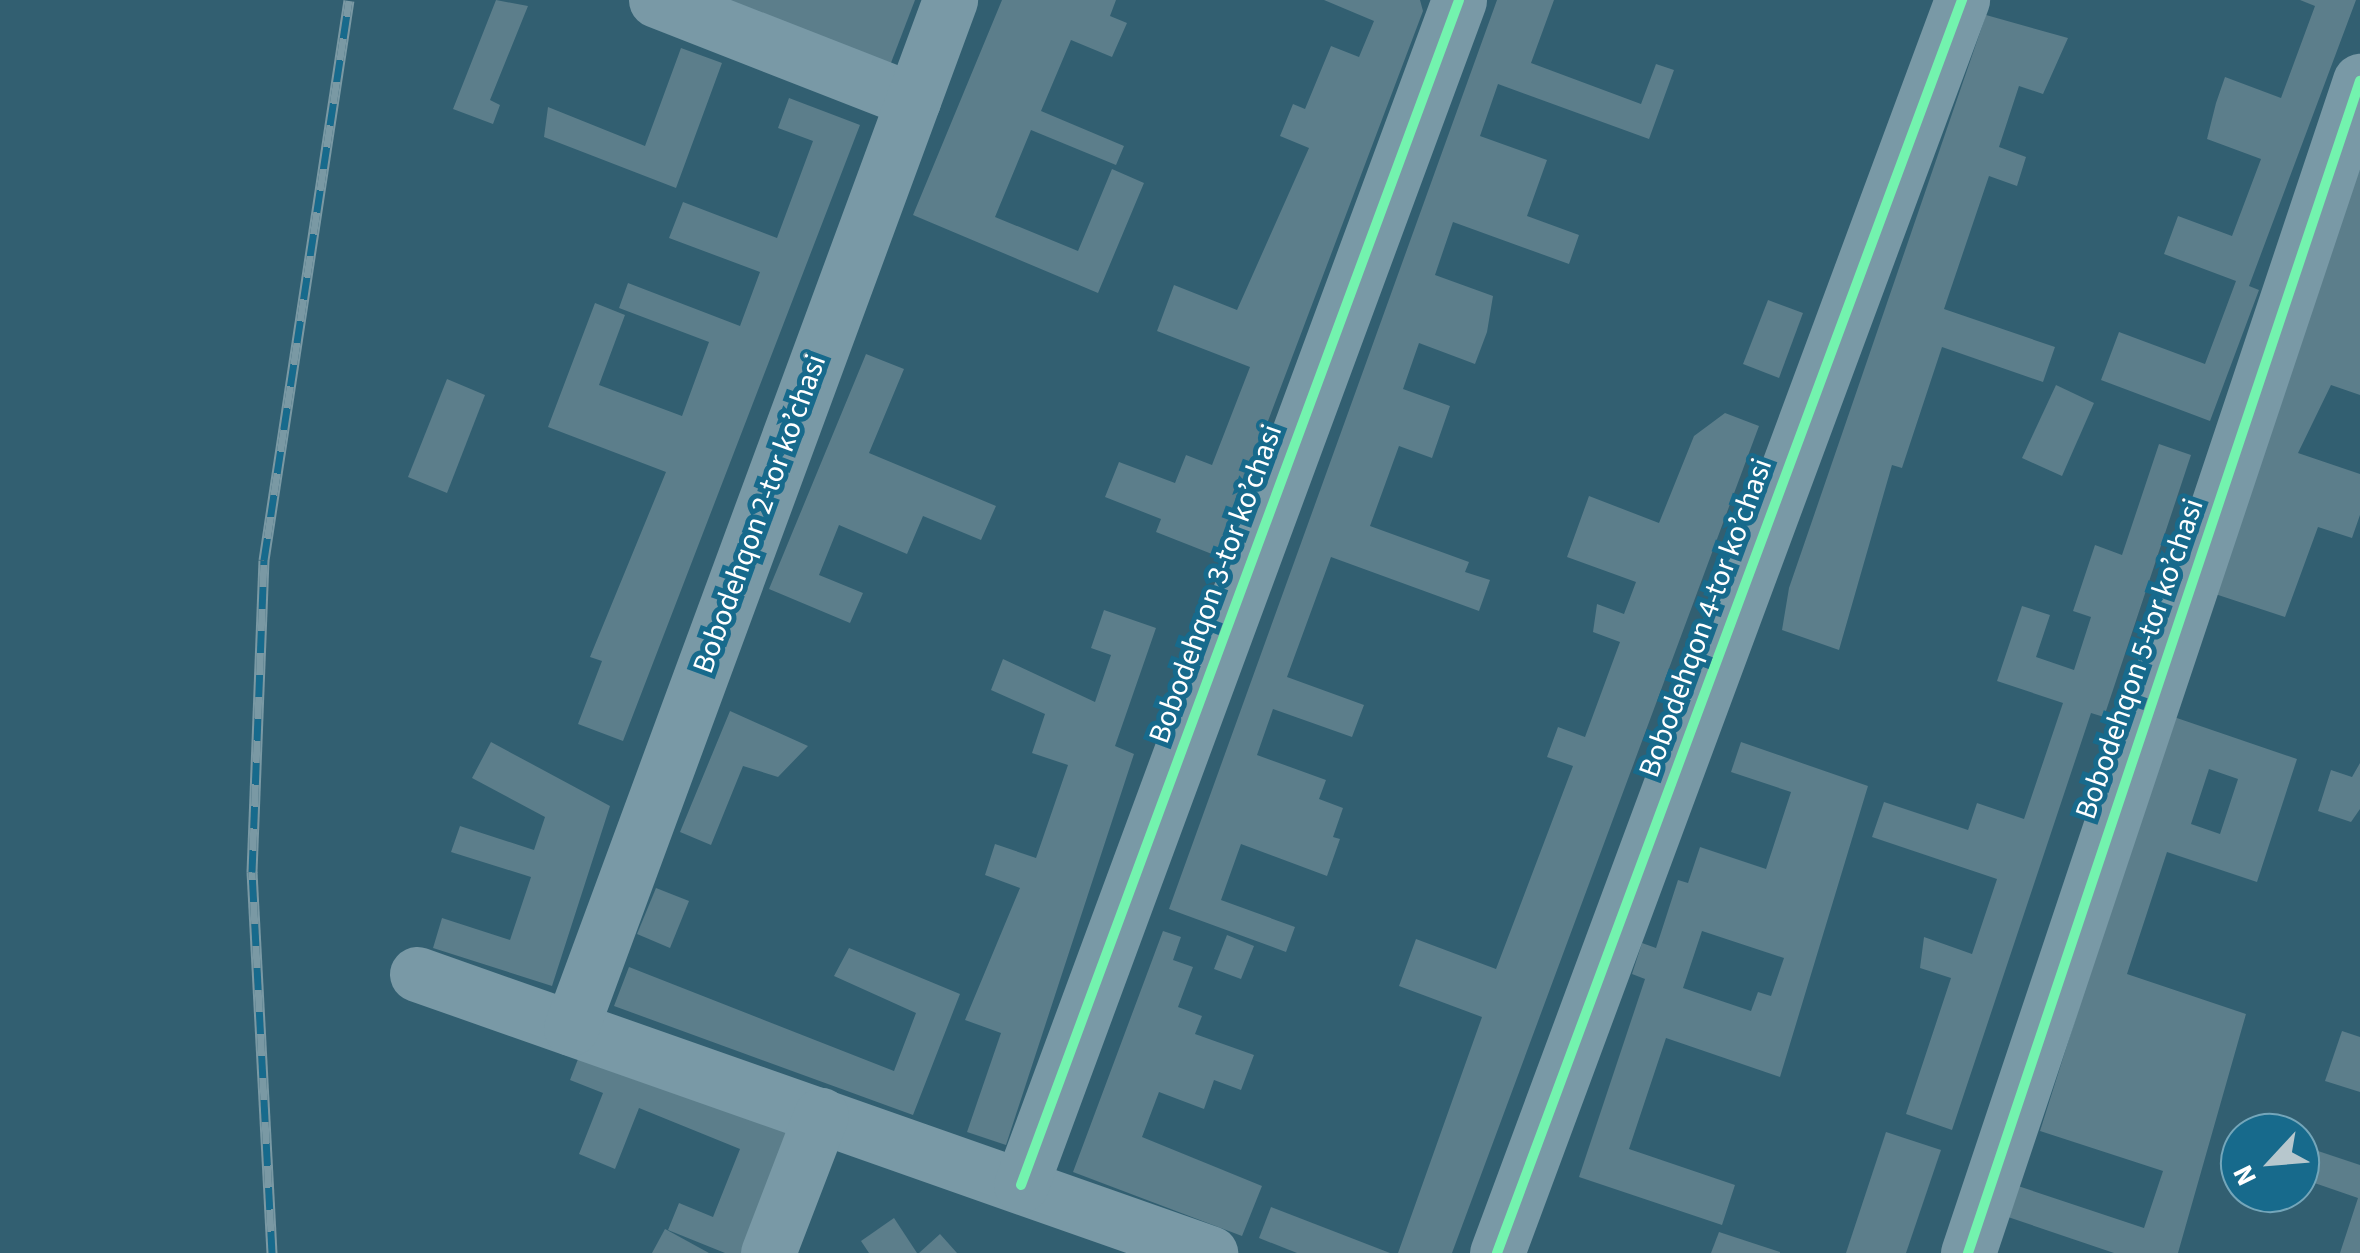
<!DOCTYPE html>
<html>
<head>
<meta charset="utf-8">
<style>
	body { margin:0 }
	#map { position:relative; width:2360px; height:1253px; overflow:hidden; background:#325f71; font-family:"Source Sans 3",sans-serif }
	div>[style] { position:absolute }
	.building>* { inset:0; background:#5c7e8b }
	.minor>* { height:55px; margin:-27.5px; padding:0 27.5px; transform-origin:27.5px; border-radius:27.5px; background:#7999a6 }
	.rail>* { height:11px; margin-top:-5.5px; transform-origin:0; background:repeating-linear-gradient(90deg,#176a8c 0 22px,#7a99a4 0 44px); box-sizing:border-box; border-block:2px solid #7a99a4 }
	.cycleway>* { height:10px; margin:-5px; padding:0 5px; transform-origin:5px; border-radius:5px; background:#73f3ae }
	span { translate:-50% -50%; white-space:nowrap; text-align:center; line-height:1.15; -webkit-text-stroke:10px #176a8c; paint-order:stroke }
	.street-label { font-size:30px; color:#fff }
	.north { position:absolute; left:2220px; top:1113px; width:100px; height:100px; box-sizing:border-box; background:#176a8c; border:2px solid #74a6ba; border-radius:50%; rotate:244deg; font-size:28px; font-weight:700; line-height:40px; text-align:center; color:#fff }
	.north::after { content:''; display:block; margin:auto; width:35px; height:45px; background:#b7c7cd; clip-path:polygon(50% 0,100% 100%,50% 72%,0 100%) }
</style>
</head>
<body>
<div id="map">
	<div class="building">
		<i style="clip-path:polygon(496px 0,528px 6px,490px 100px,500px 105px,493px 124px,453px 109px)"></i>
		<i style="clip-path:polygon(710px 0,915px 0,889px 68px)"></i>
		<i style="clip-path:polygon(1002px 0,1116px 0,1110px 16px,1127px 23px,1112px 57px,1071px 40px,1041px 111px,1124px 146px,1116px 165px,1031px 130px,995px 217px,1078px 251px,1112px 169px,1144px 183px,1098px 293px,913px 215px)"></i>
		<i style="clip-path:polygon(1324px 0,1420px 0,1423px 11px,1217px 556px,1156px 532px,1161px 519px,1105px 497px,1119px 462px,1175px 483px,1186px 455px,1212px 465px,1250px 367px,1157px 331px,1174px 285px,1237px 310px,1309px 148px,1280px 136px,1293px 104px,1305px 109px,1331px 46px,1359px 57px,1374px 21px)"></i>
		<i style="clip-path:polygon(1497px 0,1554px 0,1531px 63px,1641px 104px,1656px 64px,1674px 70px,1649px 139px,1498px 84px,1480px 136px,1547px 160px,1527px 216px,1579px 235px,1569px 264px,1453px 222px,1435px 275px,1493px 296px,1487px 332px,1475px 364px,1419px 343px,1403px 389px,1450px 406px,1432px 458px,1399px 446px,1370px 526px,1469px 562px,1465px 572px,1490px 580px,1479px 611px,1331px 557px,1287px 677px,1364px 705px,1352px 737px,1273px 709px,1257px 755px,1326px 780px,1319px 799px,1343px 808px,1333px 837px,1340px 839px,1327px 876px,1241px 844px,1221px 900px,1295px 927px,1286px 952px,1169px 909px)"></i>
		<i style="clip-path:polygon(2300px 0,2356px 0,2249px 286px,2259px 290px,2210px 421px,2101px 380px,2119px 332px,2205px 364px,2236px 281px,2164px 254px,2178px 216px,2232px 236px,2261px 159px,2207px 139px,2216px 103px,2225px 77px,2281px 98px,2315px 6px)"></i>
		<i style="clip-path:polygon(1986px 15px,2068px 38px,2043px 94px,2019px 86px,1999px 147px,2026px 157px,2017px 186px,1989px 176px,1944px 309px,2055px 347px,2043px 382px,1942px 347px,1902px 468px,1892px 465px,1839px 650px,1782px 630px,1789px 588px)"></i>
		<i style="clip-path:polygon(681px 48px,722px 63px,676px 188px,544px 137px,548px 107px,645px 146px)"></i>
		<i style="clip-path:polygon(789px 98px,860px 125px,623px 741px,578px 724px,602px 661px,590px 657px,666px 472px,548px 427px,595px 303px,625px 315px,599px 385px,682px 416px,709px 342px,619px 308px,628px 283px,740px 326px,760px 272px,669px 238px,683px 202px,777px 238px,813px 141px,778px 128px)"></i>
		<i style="clip-path:polygon(2360px 168px,2360px 395px,2331px 385px,2298px 453px,2360px 474px,2360px 515px,2352px 538px,2318px 527px,2285px 617px,2209px 592px)"></i>
		<i style="clip-path:polygon(1768px 300px,1803px 313px,1779px 378px,1743px 364px)"></i>
		<i style="clip-path:polygon(866px 354px,904px 369px,869px 453px,996px 506px,981px 540px,923px 516px,907px 554px,839px 525px,819px 575px,863px 593px,850px 623px,769px 589px)"></i>
		<i style="clip-path:polygon(447px 379px,485px 395px,447px 493px,408px 477px)"></i>
		<i style="clip-path:polygon(2056px 385px,2094px 403px,2062px 476px,2022px 458px)"></i>
		<i style="clip-path:polygon(1725px 413px,1759px 426px,1452px 1253px,1398px 1253px,1482px 1017px,1399px 986px,1416px 939px,1496px 969px,1573px 766px,1547px 757px,1558px 727px,1585px 737px,1620px 642px,1593px 632px,1597px 604px,1624px 614px,1636px 582px,1567px 557px,1589px 496px,1659px 523px,1694px 436px)"></i>
		<i style="clip-path:polygon(2159px 444px,2191px 455px,2104px 717px,2091px 713px,1952px 1130px,1906px 1114px,1951px 978px,1920px 968px,1924px 937px,1972px 954px,1997px 879px,1872px 837px,1884px 802px,1968px 830px,1977px 803px,2024px 819px,2063px 703px,1997px 681px,2022px 606px,2050px 615px,2036px 657px,2074px 670px,2091px 617px,2073px 611px,2095px 545px,2122px 555px)"></i>
		<i style="clip-path:polygon(1104px 610px,1156px 628px,1115px 746px,1134px 754px,1006px 1145px,967px 1132px,1001px 1033px,965px 1020px,1020px 888px,985px 875px,995px 844px,1036px 858px,1068px 765px,1032px 753px,1045px 714px,991px 690px,1003px 659px,1095px 702px,1111px 655px,1091px 648px)"></i>
		<i style="clip-path:polygon(730px 711px,808px 746px,778px 777px,743px 766px,711px 845px,680px 832px)"></i>
		<i style="clip-path:polygon(evenodd,2171px 716px,2297px 759px,2257px 882px,2167px 852px,2127px 974px,2246px 1014px,2178px 1253px,2114px 1253px,2005px 1216px,2015px 1185px,2144px 1228px,2163px 1171px,2040px 1131px,2171px 716px,2209px 769px,2238px 779px,2220px 834px,2191px 824px,2209px 769px)"></i>
		<i style="clip-path:polygon(491px 742px,610px 806px,552px 986px,433px 948px,442px 918px,510px 940px,531px 877px,451px 852px,460px 826px,534px 850px,545px 817px,472px 778px)"></i>
		<i style="clip-path:polygon(evenodd,1741px 742px,1868px 786px,1780px 1077px,1666px 1038px,1629px 1149px,1735px 1185px,1722px 1225px,1579px 1177px,1645px 979px,1632px 974px,1642px 943px,1656px 948px,1678px 880px,1688px 883px,1700px 847px,1766px 869px,1791px 792px,1731px 772px,1741px 742px,1702px 931px,1784px 958px,1771px 996px,1758px 992px,1751px 1011px,1683px 988px,1702px 931px)"></i>
		<i style="clip-path:polygon(2360px 763px,2360px 809px,2351px 822px,2318px 811px,2331px 770px,2352px 777px)"></i>
		<i style="clip-path:polygon(656px 888px,689px 901px,670px 948px,637px 934px)"></i>
		<i style="clip-path:polygon(1163px 931px,1181px 937px,1173px 960px,1193px 967px,1178px 1007px,1202px 1016px,1195px 1034px,1254px 1055px,1241px 1090px,1214px 1080px,1204px 1109px,1159px 1092px,1142px 1137px,1262px 1186px,1242px 1236px,1073px 1172px)"></i>
		<i style="clip-path:polygon(1227px 935px,1254px 946px,1241px 979px,1214px 969px)"></i>
		<i style="clip-path:polygon(849px 948px,960px 994px,913px 1115px,614px 1006px,629px 967px,894px 1071px,916px 1013px,834px 976px)"></i>
		<i style="clip-path:polygon(2342px 1031px,2360px 1037px,2360px 1092px,2325px 1081px)"></i>
		<i style="clip-path:polygon(583px 1046px,806px 1135px,759px 1253px,725px 1253px,668px 1230px,679px 1203px,713px 1217px,740px 1149px,639px 1108px,615px 1169px,579px 1154px,603px 1093px,570px 1080px)"></i>
		<i style="clip-path:polygon(1886px 1132px,1941px 1150px,1906px 1253px,1846px 1253px)"></i>
		<i style="clip-path:polygon(2300px 1145px,2360px 1165px,2360px 1253px,2340px 1253px,2358px 1198px,2300px 1178px)"></i>
		<i style="clip-path:polygon(1271px 1207px,1390px 1253px,1297px 1253px,1259px 1238px)"></i>
		<i style="clip-path:polygon(894px 1218px,917px 1253px,869px 1253px,861px 1241px)"></i>
		<i style="clip-path:polygon(665px 1229px,667px 1230px,709px 1253px,652px 1253px)"></i>
		<i style="clip-path:polygon(1719px 1232px,1780px 1252px,1780px 1253px,1711px 1253px)"></i>
		<i style="clip-path:polygon(940px 1234px,957px 1253px,919px 1253px)"></i>
	</div>
	<div class="minor">
		<i style="left:656px;top:0;width:276px;rotate:21.3deg"></i>
		<i style="left:417px;top:974px;width:841px;rotate:19.38deg"></i>
		<i style="left:571px;top:1028px;width:1096px;rotate:-69.76deg"></i>
		<i style="left:1021px;top:1185px;width:1263px;rotate:-69.71deg"></i>
		<i style="left:768px;top:1253px;width:148px;rotate:-69deg"></i>
		<i style="left:1497px;top:1253px;width:1337px;rotate:-69.64deg"></i>
		<i style="left:1968px;top:1253px;width:1236px;rotate:-71.51deg"></i>
	</div>
	<div class="rail">
		<i style="left:272px;top:1253px;width:382px;rotate:-93deg"></i>
		<i style="left:252px;top:872px;width:312px;rotate:-87.8deg"></i>
		<i style="left:264px;top:560px;width:566px;rotate:-81.37deg"></i>
	</div>
	<div class="cycleway">
		<i style="left:1021px;top:1185px;width:1263px;rotate:-69.71deg"></i>
		<i style="left:1497px;top:1253px;width:1337px;rotate:-69.64deg"></i>
		<i style="left:1968px;top:1253px;width:1236px;rotate:-71.51deg"></i>
	</div>
	<div class="street-label">
		<span style="left:760px;top:514px;rotate:-70deg">Bobodehqon 2-tor koʼchasi</span>
		<span style="left:1216px;top:584px;rotate:-70deg">Bobodehqon 3-tor koʼchasi</span>
		<span style="left:1706px;top:618px;rotate:-70deg">Bobodehqon 4-tor koʼchasi</span>
		<span style="left:2140px;top:659px;rotate:-71deg">Bobodehqon 5-tor koʼchasi</span>
	</div>
	<div class="north">N</div>
</div>
</body>
</html>
